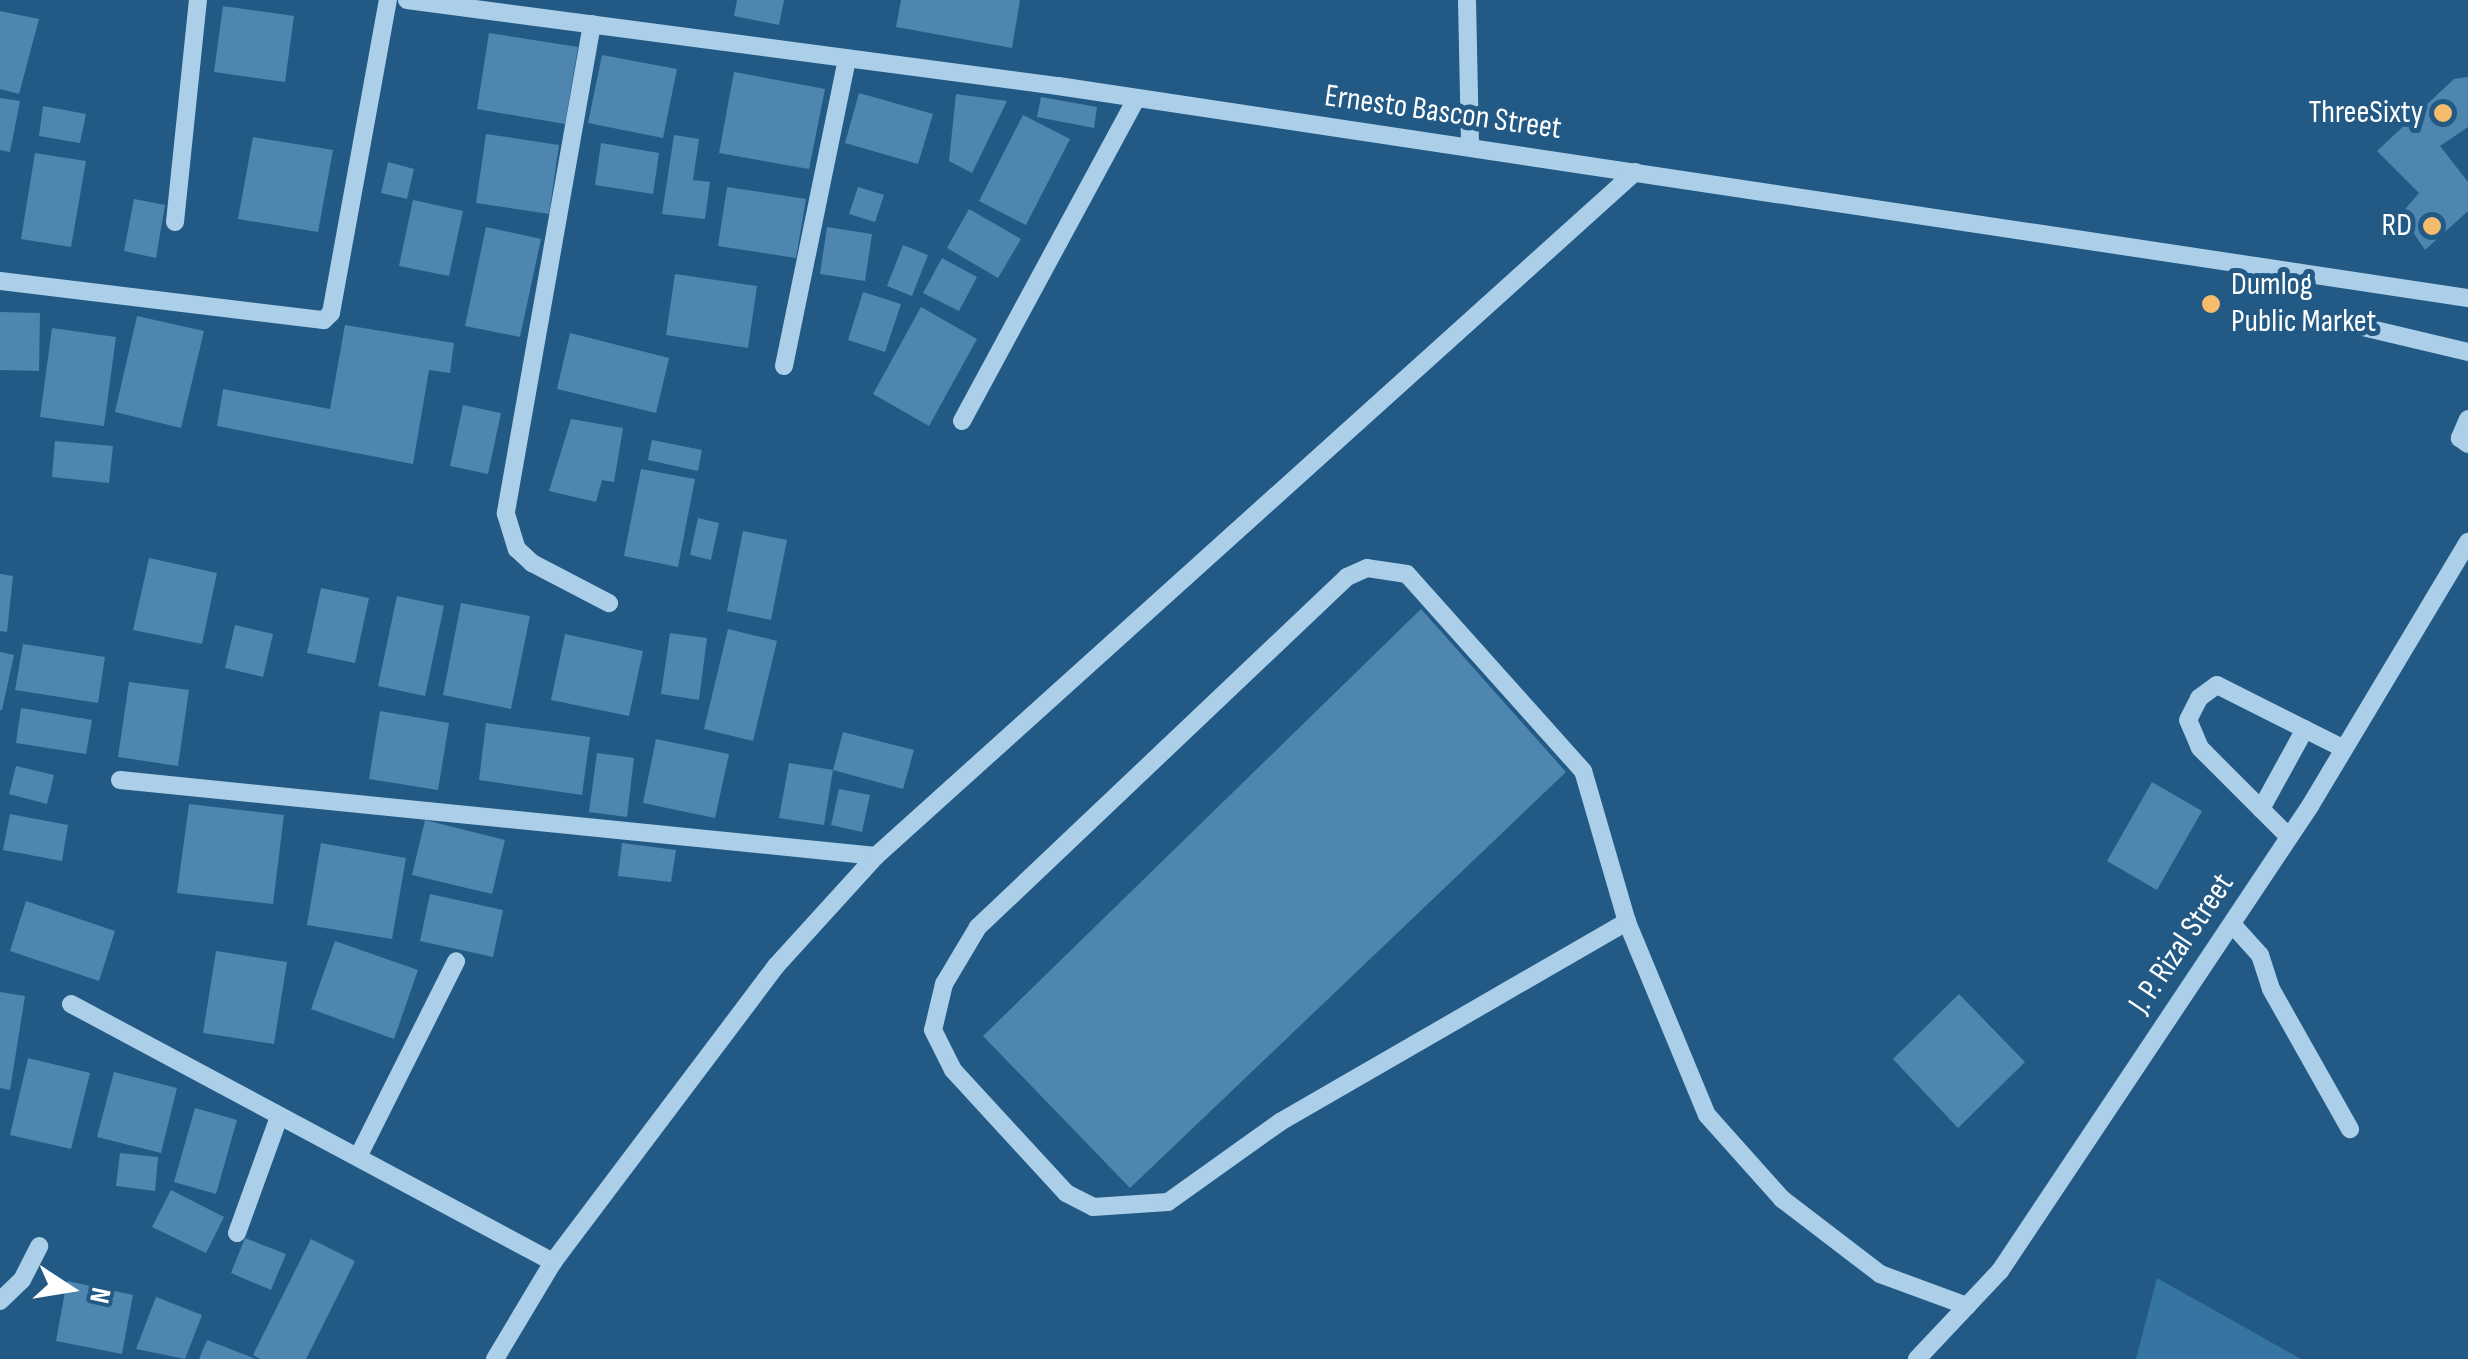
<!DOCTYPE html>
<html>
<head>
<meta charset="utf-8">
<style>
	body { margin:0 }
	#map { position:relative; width:2468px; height:1359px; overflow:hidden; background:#225a85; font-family:"Sofia Sans Condensed",sans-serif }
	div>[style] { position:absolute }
	.green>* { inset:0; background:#3674a2 }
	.building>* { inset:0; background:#4f86af }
	.minor>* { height:18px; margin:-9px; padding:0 9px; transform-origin:9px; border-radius:9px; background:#abcfe9 }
	.dots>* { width:28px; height:28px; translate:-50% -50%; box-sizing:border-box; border:5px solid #225a85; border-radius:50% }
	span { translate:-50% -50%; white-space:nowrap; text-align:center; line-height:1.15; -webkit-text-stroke:10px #225a85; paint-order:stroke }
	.street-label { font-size:32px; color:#fff }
	.poi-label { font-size:32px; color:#fff }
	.right { translate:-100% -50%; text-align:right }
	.left { translate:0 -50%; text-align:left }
	.north { position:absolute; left:20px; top:1239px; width:100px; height:100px; -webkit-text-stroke:8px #225a85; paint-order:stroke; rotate:102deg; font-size:28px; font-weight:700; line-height:40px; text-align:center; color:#fff }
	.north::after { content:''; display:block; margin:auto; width:35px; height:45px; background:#fff; clip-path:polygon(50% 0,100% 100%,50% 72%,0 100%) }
</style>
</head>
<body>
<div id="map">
	<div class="green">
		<i style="clip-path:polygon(2157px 1278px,2301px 1359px,2136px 1359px)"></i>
	</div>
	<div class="building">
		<i style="clip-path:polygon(737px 0,784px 0,779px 25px,734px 16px)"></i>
		<i style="clip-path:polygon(901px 0,1020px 0,1012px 48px,896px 27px)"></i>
		<i style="clip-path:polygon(223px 6px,294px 16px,285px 82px,214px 72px)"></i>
		<i style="clip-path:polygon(0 11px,39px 19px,19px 94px,0 89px)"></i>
		<i style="clip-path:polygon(489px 33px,578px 47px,565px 124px,477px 109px)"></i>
		<i style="clip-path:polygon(602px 55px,677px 69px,663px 138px,588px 123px)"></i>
		<i style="clip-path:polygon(734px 72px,825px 89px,809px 169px,719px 153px)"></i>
		<i style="clip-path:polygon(2468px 77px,2468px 127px,2440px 146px,2468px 182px,2468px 211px,2425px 250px,2401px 214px,2419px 193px,2377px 151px,2454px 79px)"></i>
		<i style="clip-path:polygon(859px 93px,933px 114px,918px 164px,845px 143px)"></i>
		<i style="clip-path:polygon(956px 94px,1007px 101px,972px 173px,949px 161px)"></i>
		<i style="clip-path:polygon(1041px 97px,1097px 107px,1094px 128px,1037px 117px)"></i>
		<i style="clip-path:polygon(0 98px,20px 101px,10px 152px,0 150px)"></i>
		<i style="clip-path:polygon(43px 106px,86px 114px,80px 143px,39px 136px)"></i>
		<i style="clip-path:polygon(1023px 115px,1070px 139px,1026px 225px,979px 201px)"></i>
		<i style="clip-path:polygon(486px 134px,559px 145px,549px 214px,476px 203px)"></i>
		<i style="clip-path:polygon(674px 135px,699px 139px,693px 180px,710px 182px,705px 219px,662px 214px)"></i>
		<i style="clip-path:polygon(253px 137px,333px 150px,318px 232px,238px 219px)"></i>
		<i style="clip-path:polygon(601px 143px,659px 153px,653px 194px,595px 185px)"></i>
		<i style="clip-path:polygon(35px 153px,86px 161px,71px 247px,21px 239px)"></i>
		<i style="clip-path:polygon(388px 162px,414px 169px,407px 199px,381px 193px)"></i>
		<i style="clip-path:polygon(727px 187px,806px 199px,796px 258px,718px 246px)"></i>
		<i style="clip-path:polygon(858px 187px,884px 195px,875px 222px,849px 214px)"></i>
		<i style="clip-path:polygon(134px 199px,165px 205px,156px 258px,124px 251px)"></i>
		<i style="clip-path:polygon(413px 200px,463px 211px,449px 276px,399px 266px)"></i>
		<i style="clip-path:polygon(969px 209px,1021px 239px,998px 278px,947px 248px)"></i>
		<i style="clip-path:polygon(486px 227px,541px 239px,520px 337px,465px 326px)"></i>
		<i style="clip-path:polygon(827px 227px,872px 234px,865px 281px,820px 274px)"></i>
		<i style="clip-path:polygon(903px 245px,928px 255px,912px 296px,887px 286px)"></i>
		<i style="clip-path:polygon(942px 258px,977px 277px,959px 311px,923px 293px)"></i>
		<i style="clip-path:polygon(675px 274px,757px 286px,748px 348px,666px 335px)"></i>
		<i style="clip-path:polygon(863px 292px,901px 304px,885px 352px,848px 340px)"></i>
		<i style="clip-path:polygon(921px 307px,977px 339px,929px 426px,873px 394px)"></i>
		<i style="clip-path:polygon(0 312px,40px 313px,39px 371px,0 370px)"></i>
		<i style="clip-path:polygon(137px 316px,204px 331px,181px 428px,115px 412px)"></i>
		<i style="clip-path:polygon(345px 325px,454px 343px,450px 373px,429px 370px,413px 464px,217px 426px,223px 389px,330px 409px)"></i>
		<i style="clip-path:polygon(52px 328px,116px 337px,104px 426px,40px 417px)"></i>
		<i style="clip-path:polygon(570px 333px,669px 358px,656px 413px,557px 389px)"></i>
		<i style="clip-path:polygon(463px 405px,501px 413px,488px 474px,450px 466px)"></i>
		<i style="clip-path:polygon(571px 419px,623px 428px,614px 482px,602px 480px,596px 502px,549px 491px)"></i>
		<i style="clip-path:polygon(652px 440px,702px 450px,698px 471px,648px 460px)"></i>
		<i style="clip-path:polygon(55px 441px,113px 446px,109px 483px,52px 477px)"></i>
		<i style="clip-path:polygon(641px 469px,695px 479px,678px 567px,624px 556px)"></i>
		<i style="clip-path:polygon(698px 518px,719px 523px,711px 560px,690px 555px)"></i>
		<i style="clip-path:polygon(743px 531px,787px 540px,771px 620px,727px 611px)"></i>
		<i style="clip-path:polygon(149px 558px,217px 573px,202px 644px,133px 630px)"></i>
		<i style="clip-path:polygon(0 574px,13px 576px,7px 632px,0 631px)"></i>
		<i style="clip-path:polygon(321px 588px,369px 598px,355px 663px,307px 653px)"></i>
		<i style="clip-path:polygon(397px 596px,444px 606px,425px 696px,378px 686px)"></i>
		<i style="clip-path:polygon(461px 603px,530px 616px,511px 709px,443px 695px)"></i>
		<i style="clip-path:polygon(1421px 609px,1566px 772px,1130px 1188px,983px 1036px)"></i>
		<i style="clip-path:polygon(235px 625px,273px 634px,263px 677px,225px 668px)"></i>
		<i style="clip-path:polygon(728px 629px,777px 641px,753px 741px,704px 729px)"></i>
		<i style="clip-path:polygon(670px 633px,707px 638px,699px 700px,661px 694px)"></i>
		<i style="clip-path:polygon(565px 634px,643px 651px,629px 716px,551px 700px)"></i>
		<i style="clip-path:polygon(23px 644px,105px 657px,98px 703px,15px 690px)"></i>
		<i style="clip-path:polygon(0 652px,14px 655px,2px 710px,0 710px)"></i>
		<i style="clip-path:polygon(129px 682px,189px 690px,178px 766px,118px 757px)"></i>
		<i style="clip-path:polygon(21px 708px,92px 720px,86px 754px,16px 743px)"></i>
		<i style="clip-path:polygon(380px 711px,449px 723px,438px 790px,369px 779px)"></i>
		<i style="clip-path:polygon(486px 723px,590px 737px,582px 795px,479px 780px)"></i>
		<i style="clip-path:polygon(843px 732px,914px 750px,903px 789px,833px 770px,824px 825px,779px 818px,789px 763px,833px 770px)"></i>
		<i style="clip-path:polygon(656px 739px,729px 754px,715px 818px,643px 803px)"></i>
		<i style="clip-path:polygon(597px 753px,634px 758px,627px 817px,589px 812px)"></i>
		<i style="clip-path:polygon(16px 766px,54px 775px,47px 804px,9px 794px)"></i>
		<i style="clip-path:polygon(2152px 782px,2202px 811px,2157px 890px,2107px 861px)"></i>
		<i style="clip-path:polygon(839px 789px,870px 795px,862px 832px,831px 825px)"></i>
		<i style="clip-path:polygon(189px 804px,284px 815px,273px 904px,177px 893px)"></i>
		<i style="clip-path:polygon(10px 814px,68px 825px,62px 861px,3px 850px)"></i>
		<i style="clip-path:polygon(425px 820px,505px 840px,492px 894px,412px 875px)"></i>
		<i style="clip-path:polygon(321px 843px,406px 858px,392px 939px,307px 925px)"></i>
		<i style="clip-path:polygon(622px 843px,676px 850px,671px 882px,618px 876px)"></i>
		<i style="clip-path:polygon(430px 894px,503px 910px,493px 957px,420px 941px)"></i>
		<i style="clip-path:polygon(26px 901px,115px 931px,99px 981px,10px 951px)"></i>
		<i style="clip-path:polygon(335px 941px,418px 970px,394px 1039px,311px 1009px)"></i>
		<i style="clip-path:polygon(216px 951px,287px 962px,274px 1044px,203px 1033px)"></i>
		<i style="clip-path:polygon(0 992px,25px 996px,10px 1090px,0 1088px)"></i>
		<i style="clip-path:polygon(1959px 994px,2025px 1062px,1958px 1128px,1893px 1059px)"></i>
		<i style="clip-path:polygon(28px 1058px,90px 1073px,71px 1149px,10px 1135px)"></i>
		<i style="clip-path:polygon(114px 1072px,177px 1088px,161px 1153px,97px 1137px)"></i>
		<i style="clip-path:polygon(195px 1108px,237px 1120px,216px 1194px,174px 1182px)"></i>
		<i style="clip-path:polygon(120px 1153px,158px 1157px,155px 1191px,116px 1186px)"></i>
		<i style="clip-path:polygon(171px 1190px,224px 1217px,206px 1253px,152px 1227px)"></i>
		<i style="clip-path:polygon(245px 1238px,286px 1254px,271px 1290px,231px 1273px)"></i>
		<i style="clip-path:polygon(311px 1239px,355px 1261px,306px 1359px,260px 1359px,253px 1355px)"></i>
		<i style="clip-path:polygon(67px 1281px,133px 1295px,122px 1354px,56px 1341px)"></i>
		<i style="clip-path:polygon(156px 1297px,202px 1315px,185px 1359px,136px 1349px)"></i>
		<i style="clip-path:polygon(207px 1340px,256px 1359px,199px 1359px)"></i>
	</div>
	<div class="minor">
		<i style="left:407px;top:0;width:657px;rotate:7.53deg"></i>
		<i style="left:1058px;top:86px;width:1426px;rotate:8.55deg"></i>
		<i style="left:1467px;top:0;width:147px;rotate:88.8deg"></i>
		<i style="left:592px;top:24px;width:497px;rotate:100deg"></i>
		<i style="left:506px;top:514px;width:37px;rotate:73deg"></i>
		<i style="left:517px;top:549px;width:21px;rotate:43deg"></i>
		<i style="left:532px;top:563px;width:87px;rotate:27.5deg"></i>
		<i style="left:175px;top:222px;width:223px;rotate:-84.1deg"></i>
		<i style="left:0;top:281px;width:326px;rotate:6.9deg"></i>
		<i style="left:324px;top:320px;width:10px;rotate:-45deg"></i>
		<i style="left:331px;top:313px;width:318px;rotate:-79.7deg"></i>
		<i style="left:2333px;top:320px;width:139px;rotate:13.3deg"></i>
		<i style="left:784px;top:366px;width:314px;rotate:-78.4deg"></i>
		<i style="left:2468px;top:419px;width:21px;rotate:113deg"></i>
		<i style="left:2460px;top:438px;width:10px;rotate:37deg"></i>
		<i style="left:962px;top:421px;width:366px;rotate:-61.6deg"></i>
		<i style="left:120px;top:780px;width:760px;rotate:5.74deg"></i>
		<i style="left:2261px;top:809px;width:91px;rotate:-61.2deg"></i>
		<i style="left:2289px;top:837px;width:126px;rotate:-135deg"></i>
		<i style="left:2200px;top:748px;width:30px;rotate:-113deg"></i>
		<i style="left:2188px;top:720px;width:25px;rotate:-63deg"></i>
		<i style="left:2199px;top:698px;width:22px;rotate:-36deg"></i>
		<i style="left:2217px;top:685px;width:142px;rotate:26.7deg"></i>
		<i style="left:1627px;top:922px;width:157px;rotate:-106.2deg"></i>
		<i style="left:1583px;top:771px;width:264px;rotate:-131.8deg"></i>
		<i style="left:1407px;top:574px;width:40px;rotate:-171.5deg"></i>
		<i style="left:1367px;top:568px;width:22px;rotate:156deg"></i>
		<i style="left:1347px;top:577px;width:509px;rotate:136.51deg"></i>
		<i style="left:978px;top:927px;width:66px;rotate:120.8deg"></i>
		<i style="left:944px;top:984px;width:47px;rotate:103.4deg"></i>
		<i style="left:933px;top:1030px;width:45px;rotate:63.4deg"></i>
		<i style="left:953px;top:1070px;width:167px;rotate:47.4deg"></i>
		<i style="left:1066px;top:1193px;width:30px;rotate:27deg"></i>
		<i style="left:1093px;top:1207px;width:75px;rotate:-3.8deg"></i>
		<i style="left:1168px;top:1202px;width:138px;rotate:-35.5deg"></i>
		<i style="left:1280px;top:1122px;width:401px;rotate:-30deg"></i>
		<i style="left:1627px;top:922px;width:209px;rotate:67.5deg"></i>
		<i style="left:1707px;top:1115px;width:113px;rotate:48.2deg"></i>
		<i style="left:1782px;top:1199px;width:123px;rotate:37.4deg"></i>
		<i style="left:1880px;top:1274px;width:93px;rotate:20.2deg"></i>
		<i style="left:2232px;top:924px;width:42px;rotate:47.9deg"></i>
		<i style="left:2260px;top:955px;width:36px;rotate:72deg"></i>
		<i style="left:2271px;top:989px;width:161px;rotate:60.6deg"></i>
		<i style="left:71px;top:1004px;width:547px;rotate:28.16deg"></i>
		<i style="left:358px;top:1157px;width:219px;rotate:-63.4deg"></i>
		<i style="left:237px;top:1233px;width:123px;rotate:-70.1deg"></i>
		<i style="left:0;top:1301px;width:30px;rotate:-44deg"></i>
		<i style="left:22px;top:1280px;width:38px;rotate:-63deg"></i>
		<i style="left:495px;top:1359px;width:113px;rotate:-59.1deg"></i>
		<i style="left:553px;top:1262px;width:371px;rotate:-53deg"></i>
		<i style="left:776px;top:966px;width:149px;rotate:-47.7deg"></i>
		<i style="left:876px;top:856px;width:1022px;rotate:-42.02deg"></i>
		<i style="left:1917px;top:1359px;width:121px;rotate:-46.7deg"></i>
		<i style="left:2000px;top:1271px;width:559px;rotate:-56.31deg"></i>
		<i style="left:2310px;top:806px;width:308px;rotate:-59.1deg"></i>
	</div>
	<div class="dots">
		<i style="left:2443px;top:113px;background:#f5bc6d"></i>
		<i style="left:2432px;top:226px;background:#f5bc6d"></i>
		<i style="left:2211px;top:304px;background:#f5bc6d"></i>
	</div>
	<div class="street-label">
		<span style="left:1443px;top:113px;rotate:8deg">Ernesto Bascon Street</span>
		<span style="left:2182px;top:944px;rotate:-56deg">J. P. Rizal Street</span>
	</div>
	<div class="poi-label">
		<span class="right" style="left:2423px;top:113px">ThreeSixty</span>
		<span class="right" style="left:2412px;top:226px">RD</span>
		<span class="left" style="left:2231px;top:304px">Dumlog<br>Public Market</span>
	</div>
	<div class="north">N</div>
</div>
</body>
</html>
